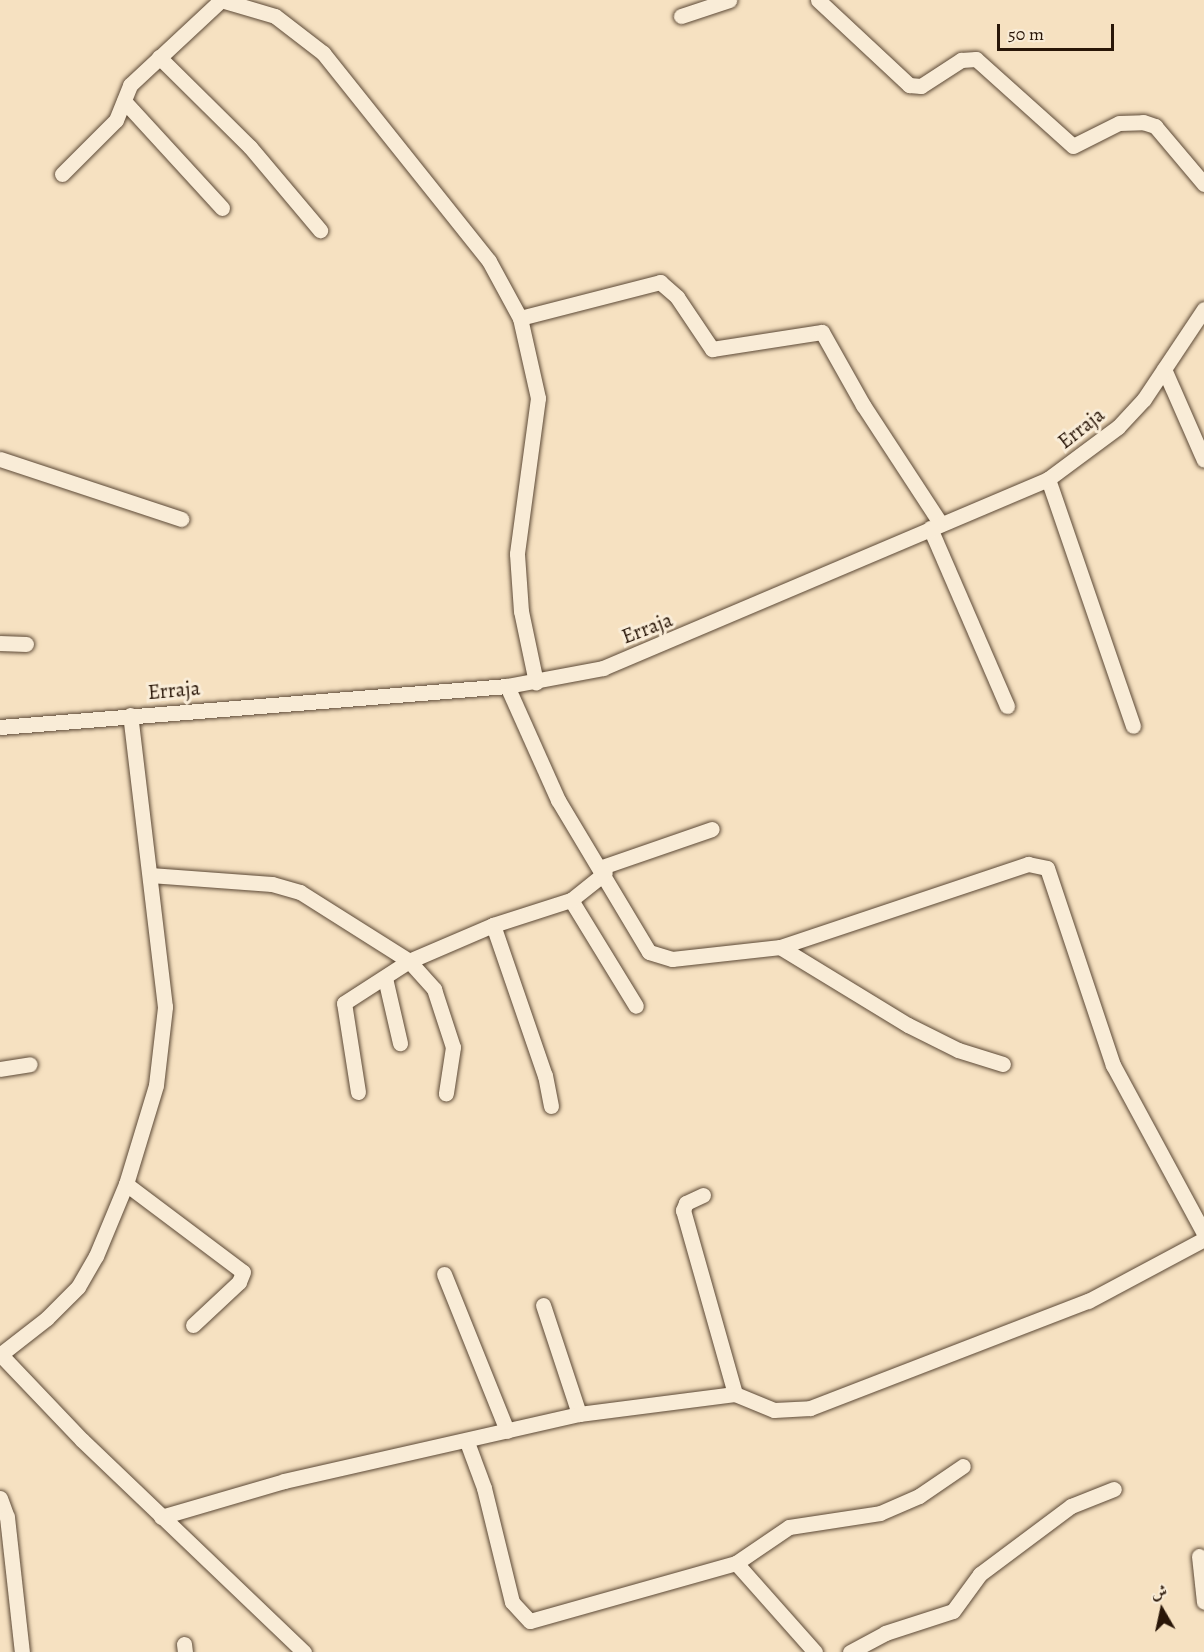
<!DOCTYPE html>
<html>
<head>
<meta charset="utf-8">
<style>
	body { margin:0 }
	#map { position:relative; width:1204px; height:1652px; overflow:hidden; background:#f6e1c1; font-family:Alegreya,Amiri,serif }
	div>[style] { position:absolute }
	.roads { filter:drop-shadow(0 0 2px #5c4936) drop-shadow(0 0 2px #5c4936) }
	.street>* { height:15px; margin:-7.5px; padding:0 7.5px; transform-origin:7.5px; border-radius:7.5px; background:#f9ecd7 }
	span { translate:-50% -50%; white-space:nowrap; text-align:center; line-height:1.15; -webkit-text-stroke:6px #f9ecd7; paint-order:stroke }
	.street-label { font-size:21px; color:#291608 }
	.north { position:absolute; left:1132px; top:1580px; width:60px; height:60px; -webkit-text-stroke:4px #f9ecd7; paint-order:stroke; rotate:351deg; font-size:16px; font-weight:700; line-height:24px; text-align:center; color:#291608 }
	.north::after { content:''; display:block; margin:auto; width:21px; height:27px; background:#291608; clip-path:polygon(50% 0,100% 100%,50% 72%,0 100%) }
	.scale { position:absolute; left:997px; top:24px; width:117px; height:27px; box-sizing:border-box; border:3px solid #291608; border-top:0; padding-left:8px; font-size:18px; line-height:21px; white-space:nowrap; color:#291608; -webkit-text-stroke:4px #f9ecd7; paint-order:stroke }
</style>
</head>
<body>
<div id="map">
	<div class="roads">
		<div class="street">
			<i style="left:221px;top:0;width:56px;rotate:16.5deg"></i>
			<i style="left:275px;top:16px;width:61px;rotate:37.6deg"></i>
			<i style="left:323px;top:53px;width:266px;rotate:51.4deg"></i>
			<i style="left:489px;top:261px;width:65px;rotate:61.5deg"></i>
			<i style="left:520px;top:318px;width:82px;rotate:77.3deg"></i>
			<i style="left:538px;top:398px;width:157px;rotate:97.7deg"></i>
			<i style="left:517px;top:554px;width:57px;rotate:86deg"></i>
			<i style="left:521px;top:611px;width:73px;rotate:78.1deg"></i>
			<i style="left:818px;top:0;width:125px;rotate:43deg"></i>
			<i style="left:909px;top:85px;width:12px;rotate:5deg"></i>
			<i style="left:921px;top:86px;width:48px;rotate:-33deg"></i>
			<i style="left:961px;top:60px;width:15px;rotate:-4deg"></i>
			<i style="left:976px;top:59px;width:130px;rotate:41.9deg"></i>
			<i style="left:1073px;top:146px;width:51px;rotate:-26.6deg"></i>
			<i style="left:1119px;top:123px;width:24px;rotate:-2deg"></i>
			<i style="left:1143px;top:122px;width:13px;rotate:18deg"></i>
			<i style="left:1155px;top:126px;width:76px;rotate:49.8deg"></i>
			<i style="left:681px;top:16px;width:51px;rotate:-18.4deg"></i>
			<i style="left:159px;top:57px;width:128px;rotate:44.7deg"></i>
			<i style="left:250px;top:147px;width:109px;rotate:49.9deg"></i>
			<i style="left:124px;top:101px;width:145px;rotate:47.5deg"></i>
			<i style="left:62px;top:174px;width:76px;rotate:-45deg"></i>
			<i style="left:116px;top:120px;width:38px;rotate:-68deg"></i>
			<i style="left:130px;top:85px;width:125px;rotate:-43deg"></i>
			<i style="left:520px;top:318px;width:145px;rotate:-14.4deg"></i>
			<i style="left:660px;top:282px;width:23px;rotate:41deg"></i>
			<i style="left:677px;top:297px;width:63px;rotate:56.1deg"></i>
			<i style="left:712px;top:349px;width:111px;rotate:-8.8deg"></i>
			<i style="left:822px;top:332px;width:84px;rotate:60.7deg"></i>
			<i style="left:863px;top:405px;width:142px;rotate:56.8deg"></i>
			<i style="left:1164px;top:369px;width:99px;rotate:66.3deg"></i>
			<i style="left:0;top:459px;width:191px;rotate:18.3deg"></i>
			<i style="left:1048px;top:479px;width:261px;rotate:71deg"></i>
			<i style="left:930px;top:528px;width:194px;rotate:66.6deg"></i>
			<i style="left:0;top:643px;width:26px;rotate:2deg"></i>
			<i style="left:507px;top:686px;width:125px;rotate:65.9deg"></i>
			<i style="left:558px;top:800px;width:177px;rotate:59.1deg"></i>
			<i style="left:649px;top:952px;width:24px;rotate:17deg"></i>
			<i style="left:672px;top:959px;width:109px;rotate:-6.3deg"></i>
			<i style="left:780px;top:947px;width:150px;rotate:31.4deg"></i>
			<i style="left:908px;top:1025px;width:56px;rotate:26.6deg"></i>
			<i style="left:958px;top:1050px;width:47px;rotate:17.3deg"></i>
			<i style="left:0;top:727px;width:509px;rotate:-4.62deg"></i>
			<i style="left:507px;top:686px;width:98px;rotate:-10.6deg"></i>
			<i style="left:603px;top:668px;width:483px;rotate:-23deg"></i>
			<i style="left:1048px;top:479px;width:87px;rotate:-36.6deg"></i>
			<i style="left:1118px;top:427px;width:38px;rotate:-47deg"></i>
			<i style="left:1144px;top:399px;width:108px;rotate:-56.3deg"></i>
			<i style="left:602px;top:867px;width:116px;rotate:-19.1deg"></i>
			<i style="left:150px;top:875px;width:122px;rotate:4.2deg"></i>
			<i style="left:272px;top:884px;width:29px;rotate:16deg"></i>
			<i style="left:300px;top:892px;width:129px;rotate:32.3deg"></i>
			<i style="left:409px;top:961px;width:38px;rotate:48deg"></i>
			<i style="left:434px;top:989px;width:61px;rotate:71.9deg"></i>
			<i style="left:453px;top:1047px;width:47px;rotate:98.7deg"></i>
			<i style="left:571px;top:900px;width:124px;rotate:58.5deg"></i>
			<i style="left:780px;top:947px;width:262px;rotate:-18.5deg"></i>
			<i style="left:1028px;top:864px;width:19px;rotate:12deg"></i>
			<i style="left:1047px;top:868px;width:208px;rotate:71.5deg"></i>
			<i style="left:1113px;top:1065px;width:191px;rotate:61.6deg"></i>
			<i style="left:385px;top:978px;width:67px;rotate:77deg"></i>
			<i style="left:0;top:1069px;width:30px;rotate:-9deg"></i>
			<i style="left:358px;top:1092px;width:90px;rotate:-98.9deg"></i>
			<i style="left:344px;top:1003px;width:77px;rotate:-32.9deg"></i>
			<i style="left:409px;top:961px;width:91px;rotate:-23.2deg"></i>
			<i style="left:551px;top:1106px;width:31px;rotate:-101deg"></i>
			<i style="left:545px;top:1076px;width:160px;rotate:-109deg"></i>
			<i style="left:493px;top:925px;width:82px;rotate:-17.8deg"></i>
			<i style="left:571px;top:900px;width:43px;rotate:-38.5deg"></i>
			<i style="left:126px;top:1184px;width:146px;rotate:36.9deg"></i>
			<i style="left:243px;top:1272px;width:11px;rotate:112deg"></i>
			<i style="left:239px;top:1282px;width:63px;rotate:136.9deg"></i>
			<i style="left:703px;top:1195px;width:19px;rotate:155deg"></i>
			<i style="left:686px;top:1203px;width:8px;rotate:113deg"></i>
			<i style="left:683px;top:1210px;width:191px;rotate:74.2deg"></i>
			<i style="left:444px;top:1274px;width:169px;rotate:68.1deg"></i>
			<i style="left:543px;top:1305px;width:115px;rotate:71.7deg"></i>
			<i style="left:0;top:1354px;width:119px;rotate:46.4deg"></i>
			<i style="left:82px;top:1440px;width:307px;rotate:43.7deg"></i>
			<i style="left:1px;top:1354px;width:58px;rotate:-38deg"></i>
			<i style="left:47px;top:1318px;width:44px;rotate:-45deg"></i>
			<i style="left:78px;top:1287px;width:36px;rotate:-60deg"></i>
			<i style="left:96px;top:1256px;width:78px;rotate:-67.4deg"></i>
			<i style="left:126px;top:1184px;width:103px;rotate:-73.1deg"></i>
			<i style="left:156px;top:1085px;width:79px;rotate:-83.4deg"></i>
			<i style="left:165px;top:1007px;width:294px;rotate:-96.8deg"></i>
			<i style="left:467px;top:1442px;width:49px;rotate:69.7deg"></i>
			<i style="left:484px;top:1488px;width:117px;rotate:76.2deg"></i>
			<i style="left:512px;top:1602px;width:26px;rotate:47deg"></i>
			<i style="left:530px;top:1621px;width:214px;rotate:-15.7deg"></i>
			<i style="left:736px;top:1563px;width:119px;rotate:48.4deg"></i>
			<i style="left:0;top:1498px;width:20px;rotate:70deg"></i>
			<i style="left:7px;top:1517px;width:136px;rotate:83.7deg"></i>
			<i style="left:161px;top:1517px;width:128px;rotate:-16.3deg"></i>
			<i style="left:284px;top:1481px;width:303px;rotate:-12.8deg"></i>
			<i style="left:579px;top:1414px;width:157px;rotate:-7.3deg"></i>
			<i style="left:735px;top:1394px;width:42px;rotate:22.3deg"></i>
			<i style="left:774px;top:1410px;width:36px;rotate:-3deg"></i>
			<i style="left:810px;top:1408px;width:298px;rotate:-21.1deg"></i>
			<i style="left:1088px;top:1301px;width:132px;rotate:-28.1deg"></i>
			<i style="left:1199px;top:1556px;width:46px;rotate:83.8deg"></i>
			<i style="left:736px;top:1563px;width:64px;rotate:-34.2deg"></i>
			<i style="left:789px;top:1527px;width:92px;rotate:-8.7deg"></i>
			<i style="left:880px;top:1513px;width:43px;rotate:-23.6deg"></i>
			<i style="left:919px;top:1496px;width:53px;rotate:-34.3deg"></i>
			<i style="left:184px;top:1644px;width:8px;rotate:83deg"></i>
			<i style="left:850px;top:1652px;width:40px;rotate:-28deg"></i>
			<i style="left:885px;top:1633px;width:71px;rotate:-17.9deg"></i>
			<i style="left:953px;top:1611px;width:46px;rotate:-53.9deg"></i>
			<i style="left:980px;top:1574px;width:114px;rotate:-36.8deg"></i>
			<i style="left:1071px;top:1506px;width:46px;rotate:-21.6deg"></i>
		</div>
	</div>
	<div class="street-label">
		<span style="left:1081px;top:428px;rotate:-38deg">Erraja</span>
		<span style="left:647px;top:628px;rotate:-21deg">Erraja</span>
		<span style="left:174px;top:690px;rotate:-5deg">Erraja</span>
	</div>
	<div class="north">ش</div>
	<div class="scale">50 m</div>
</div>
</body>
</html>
